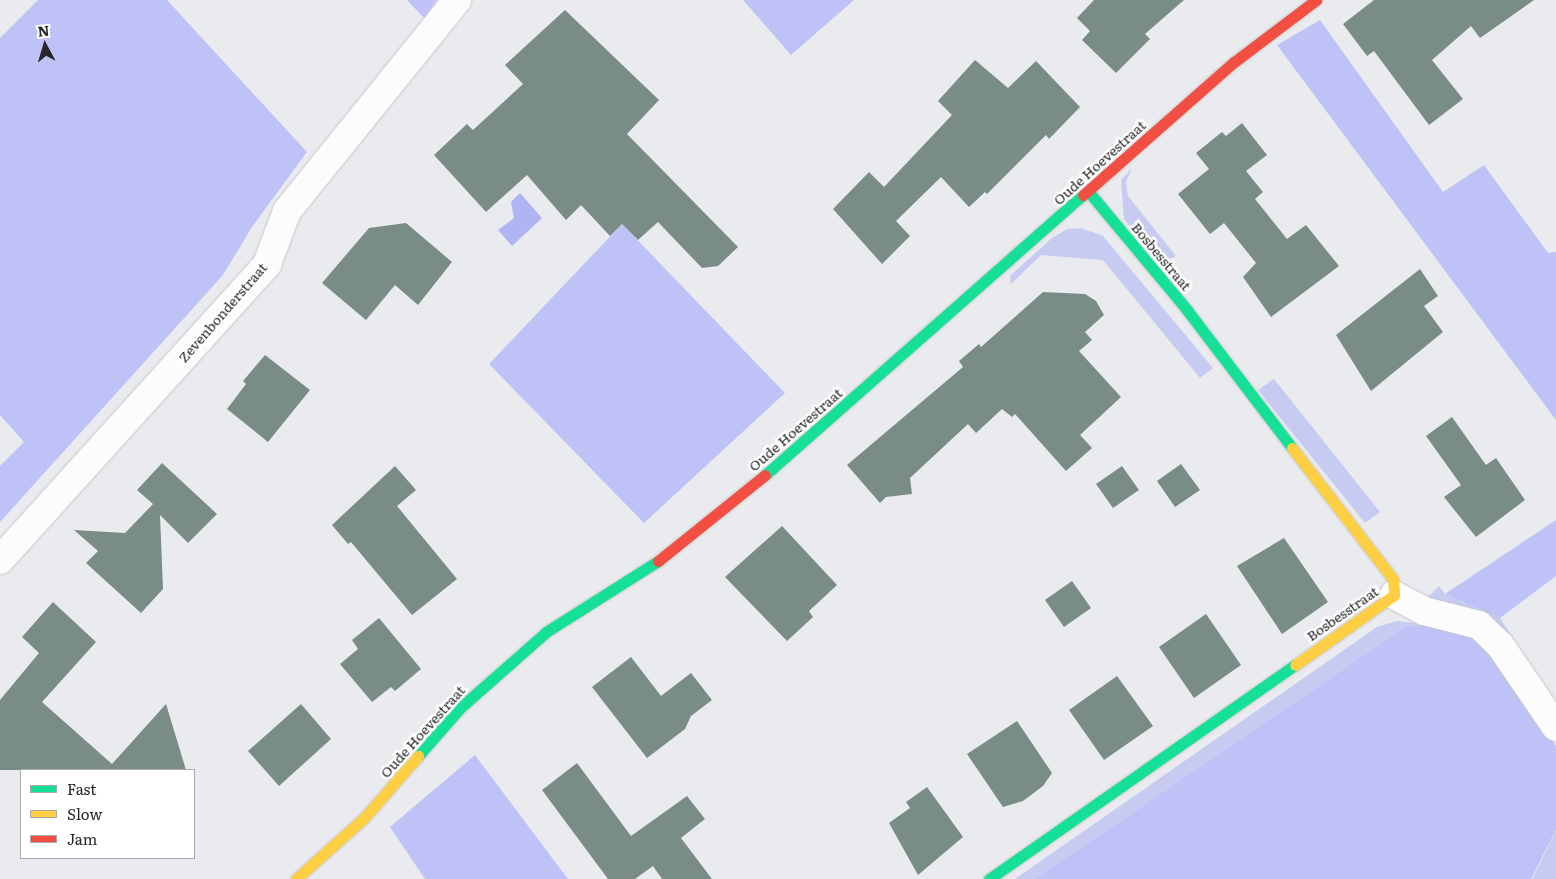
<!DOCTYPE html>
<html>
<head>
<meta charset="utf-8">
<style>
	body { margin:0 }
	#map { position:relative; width:1556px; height:879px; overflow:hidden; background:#eaebef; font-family:Literata,serif }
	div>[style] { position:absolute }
	.green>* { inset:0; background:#c7cbf2 }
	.forest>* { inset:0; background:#bfc2f6 }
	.water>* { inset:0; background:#afb4f3 }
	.building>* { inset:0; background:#7a8c86 }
	.roads { filter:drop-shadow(0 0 1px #c7c8cb) drop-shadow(0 0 1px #c7c8cb) }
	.street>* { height:28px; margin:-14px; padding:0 14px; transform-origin:14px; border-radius:14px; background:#fcfcfd }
	.fast>* { height:11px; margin:-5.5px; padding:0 5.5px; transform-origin:5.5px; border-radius:5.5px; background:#16e098 }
	.slow>* { height:11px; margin:-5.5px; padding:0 5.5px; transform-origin:5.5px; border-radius:5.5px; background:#ffcf43 }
	.jam>* { height:11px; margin:-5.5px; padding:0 5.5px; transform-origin:5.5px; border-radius:5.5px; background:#f24e42 }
	span { translate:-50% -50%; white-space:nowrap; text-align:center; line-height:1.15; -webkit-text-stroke:5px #fff; paint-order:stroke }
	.street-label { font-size:14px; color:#272729 }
	.legend { position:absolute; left:20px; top:769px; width:175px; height:90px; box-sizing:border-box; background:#fff; border:1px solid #a9a9a9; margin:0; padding:6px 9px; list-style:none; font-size:15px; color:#272729 }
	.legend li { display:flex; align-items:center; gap:10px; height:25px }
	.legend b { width:25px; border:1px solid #a9a9a9 }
	.north { position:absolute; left:20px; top:20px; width:50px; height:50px; -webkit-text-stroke:4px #fff; paint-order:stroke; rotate:354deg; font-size:14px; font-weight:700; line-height:20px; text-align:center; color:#272729 }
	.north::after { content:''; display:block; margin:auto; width:18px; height:22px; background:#272729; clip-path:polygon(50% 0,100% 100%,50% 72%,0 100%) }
</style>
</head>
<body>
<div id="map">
	<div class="green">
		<i style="clip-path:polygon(1132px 168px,1126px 182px,1128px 196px,1176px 256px,1159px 264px,1124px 219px,1121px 180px)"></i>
		<i style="clip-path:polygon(1081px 228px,1103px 236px,1213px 368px,1200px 378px,1103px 260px,1041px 255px,1011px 284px,1010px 276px,1052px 238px,1067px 229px)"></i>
		<i style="clip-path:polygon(1274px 379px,1380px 512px,1365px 523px,1258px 390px)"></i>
		<i style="clip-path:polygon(1439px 586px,1445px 594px,1500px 618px,1526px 658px,1454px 608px,1428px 597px)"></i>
		<i style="clip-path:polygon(1397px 621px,1424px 624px,1405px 627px,1035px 879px,1015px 879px,1377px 627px)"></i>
		<i style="clip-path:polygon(1556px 831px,1556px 879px,1532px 879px)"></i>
	</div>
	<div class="forest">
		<i style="clip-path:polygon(38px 0,167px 0,307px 152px,252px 227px,223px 275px,0 522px,0 466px,24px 442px,0 415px,0 38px)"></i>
		<i style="clip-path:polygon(407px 0,437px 0,424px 18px)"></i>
		<i style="clip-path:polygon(743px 0,854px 0,791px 55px)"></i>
		<i style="clip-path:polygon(1320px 20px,1443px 192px,1484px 165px,1548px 253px,1556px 252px,1556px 420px,1277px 45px)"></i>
		<i style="clip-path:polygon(622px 224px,785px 393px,644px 523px,489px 364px)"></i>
		<i style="clip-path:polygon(1556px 520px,1556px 576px,1500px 618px,1445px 594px)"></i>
		<i style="clip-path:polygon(1435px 623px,1475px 633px,1556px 746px,1556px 830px,1531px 879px,1035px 879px,1405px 627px)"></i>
		<i style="clip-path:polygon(475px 755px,568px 879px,425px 879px,390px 827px)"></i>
	</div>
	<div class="water">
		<i style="clip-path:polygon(520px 193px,542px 218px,512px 246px,498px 230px,514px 218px,511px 202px)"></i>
	</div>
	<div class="building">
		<i style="clip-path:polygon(1094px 0,1184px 0,1145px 34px,1150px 39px,1116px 73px,1082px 40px,1090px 31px,1077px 18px)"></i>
		<i style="clip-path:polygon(1374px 0,1534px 0,1480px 38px,1471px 26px,1432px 60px,1463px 99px,1429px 125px,1374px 51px,1367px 56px,1343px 24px)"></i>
		<i style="clip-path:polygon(565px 10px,659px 100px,627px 134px,738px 247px,718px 266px,702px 268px,658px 222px,638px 240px,622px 224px,610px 236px,581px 205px,566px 220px,527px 175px,486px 212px,434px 155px,467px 124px,473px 130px,523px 84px,505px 65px)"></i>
		<i style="clip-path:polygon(975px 60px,1008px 88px,1036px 61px,1080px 107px,1049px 139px,1046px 135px,987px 194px,985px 192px,969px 207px,941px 177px,896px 221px,910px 236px,882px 264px,833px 209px,869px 172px,884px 187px,952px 115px,938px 101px)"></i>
		<i style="clip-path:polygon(1242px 123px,1267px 155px,1246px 171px,1263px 192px,1255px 199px,1287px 239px,1306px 225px,1339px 266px,1271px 317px,1243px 277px,1256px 263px,1224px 223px,1210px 234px,1178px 194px,1209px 169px,1196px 153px,1222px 132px,1226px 136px)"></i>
		<i style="clip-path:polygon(406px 223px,452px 262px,418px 305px,395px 285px,366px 320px,322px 283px,369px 228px)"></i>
		<i style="clip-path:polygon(1420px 269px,1438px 296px,1424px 306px,1443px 332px,1371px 391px,1336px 335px)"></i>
		<i style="clip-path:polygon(1043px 292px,1085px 294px,1096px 301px,1104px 315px,1085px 332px,1092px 340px,1079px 351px,1121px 397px,1080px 435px,1092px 448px,1066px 471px,1015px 414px,1012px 417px,1002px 409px,976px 433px,968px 424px,910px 478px,912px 494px,886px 497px,880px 503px,847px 465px,963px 367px,959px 361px,979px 344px,981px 347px)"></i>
		<i style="clip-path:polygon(265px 355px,310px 390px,268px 442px,227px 409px,246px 384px,243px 381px)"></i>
		<i style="clip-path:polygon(1452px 417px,1486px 465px,1496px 458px,1525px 500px,1476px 537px,1444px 497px,1461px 485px,1426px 436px)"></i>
		<i style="clip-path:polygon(162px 463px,217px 514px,188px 543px,160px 515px,163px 589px,141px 613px,86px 563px,98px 551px,74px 530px,125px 533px,153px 504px,137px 490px)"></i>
		<i style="clip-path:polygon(1181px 464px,1200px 490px,1175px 507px,1157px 481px)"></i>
		<i style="clip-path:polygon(395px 466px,416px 490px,397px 506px,457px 579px,412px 615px,351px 542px,348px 544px,332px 525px)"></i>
		<i style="clip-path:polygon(1122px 466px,1139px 490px,1113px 508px,1096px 484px)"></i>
		<i style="clip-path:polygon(782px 526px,837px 585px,809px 611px,813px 617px,787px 641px,725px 577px)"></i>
		<i style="clip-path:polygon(1284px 538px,1328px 602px,1282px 634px,1237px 566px)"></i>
		<i style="clip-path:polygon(1072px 581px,1091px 608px,1064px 627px,1045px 600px)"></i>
		<i style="clip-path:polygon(53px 602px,96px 642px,42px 702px,112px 764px,166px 704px,186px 770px,0 770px,0 700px,39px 653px,22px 637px)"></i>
		<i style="clip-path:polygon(1206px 614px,1241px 665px,1194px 698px,1159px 647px)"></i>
		<i style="clip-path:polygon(379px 618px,421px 669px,395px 691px,391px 687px,372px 702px,340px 664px,358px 649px,352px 640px)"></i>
		<i style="clip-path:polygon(631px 657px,661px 696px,691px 673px,712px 700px,691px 716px,685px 729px,647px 758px,592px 687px)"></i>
		<i style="clip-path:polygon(1117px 676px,1153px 726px,1104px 760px,1069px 710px)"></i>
		<i style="clip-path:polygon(301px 704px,331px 739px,279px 786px,248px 751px)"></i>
		<i style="clip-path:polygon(1017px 721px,1052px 773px,1043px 786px,1023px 801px,1003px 807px,967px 754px)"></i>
		<i style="clip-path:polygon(577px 763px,631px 836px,687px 796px,705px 819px,681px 838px,712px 879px,662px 879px,653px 866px,635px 879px,608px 879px,542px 790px)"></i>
		<i style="clip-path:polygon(927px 787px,963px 837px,918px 875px,889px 823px,910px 808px,906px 802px)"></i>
	</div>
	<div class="roads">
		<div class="street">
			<i style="left:0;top:560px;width:399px;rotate:-47.9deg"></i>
			<i style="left:267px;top:264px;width:57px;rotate:-69.3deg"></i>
			<i style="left:287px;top:211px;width:271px;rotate:-51.1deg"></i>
			<i style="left:1394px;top:595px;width:34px;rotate:28deg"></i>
			<i style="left:1424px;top:611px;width:57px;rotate:14.3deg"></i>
			<i style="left:1479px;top:625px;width:29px;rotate:44deg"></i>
			<i style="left:1500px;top:645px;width:99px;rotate:55.7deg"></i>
		</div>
		<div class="fast">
			<i style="left:1088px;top:191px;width:155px;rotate:50.2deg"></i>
			<i style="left:1187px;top:310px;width:173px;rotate:52.7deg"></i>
			<i style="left:765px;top:475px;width:424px;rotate:-41.4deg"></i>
			<i style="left:418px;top:756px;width:65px;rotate:-48.7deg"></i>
			<i style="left:461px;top:707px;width:113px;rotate:-41.4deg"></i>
			<i style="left:546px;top:632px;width:133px;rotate:-32.4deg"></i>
			<i style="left:989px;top:879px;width:373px;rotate:-35deg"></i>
		</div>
		<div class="slow">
			<i style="left:1292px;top:448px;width:165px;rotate:52.4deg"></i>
			<i style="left:1393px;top:579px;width:16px;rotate:86deg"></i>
			<i style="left:1394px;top:595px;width:121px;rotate:144.7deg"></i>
			<i style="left:296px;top:879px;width:93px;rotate:-41.9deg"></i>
			<i style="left:365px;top:817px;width:81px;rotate:-49deg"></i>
		</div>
		<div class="jam">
			<i style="left:1083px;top:195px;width:201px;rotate:-41.4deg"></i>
			<i style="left:1234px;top:62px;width:103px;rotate:-37.1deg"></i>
			<i style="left:658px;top:561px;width:137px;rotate:-38.8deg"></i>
		</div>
	</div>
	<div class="street-label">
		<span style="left:1099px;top:162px;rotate:-42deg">Oude Hoevestraat</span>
		<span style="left:1162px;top:256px;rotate:50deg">Bosbesstraat</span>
		<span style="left:222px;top:312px;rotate:-49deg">Zevenbonderstraat</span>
		<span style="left:795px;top:429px;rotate:-41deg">Oude Hoevestraat</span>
		<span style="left:1342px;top:613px;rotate:-35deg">Bosbesstraat</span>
		<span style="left:422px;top:731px;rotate:-48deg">Oude Hoevestraat</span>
	</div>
	<ul class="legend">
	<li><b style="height:6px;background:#16e098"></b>Fast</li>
	<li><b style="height:6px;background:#ffcf43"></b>Slow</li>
	<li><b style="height:6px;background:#f24e42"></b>Jam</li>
	</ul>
	<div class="north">N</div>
</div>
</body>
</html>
